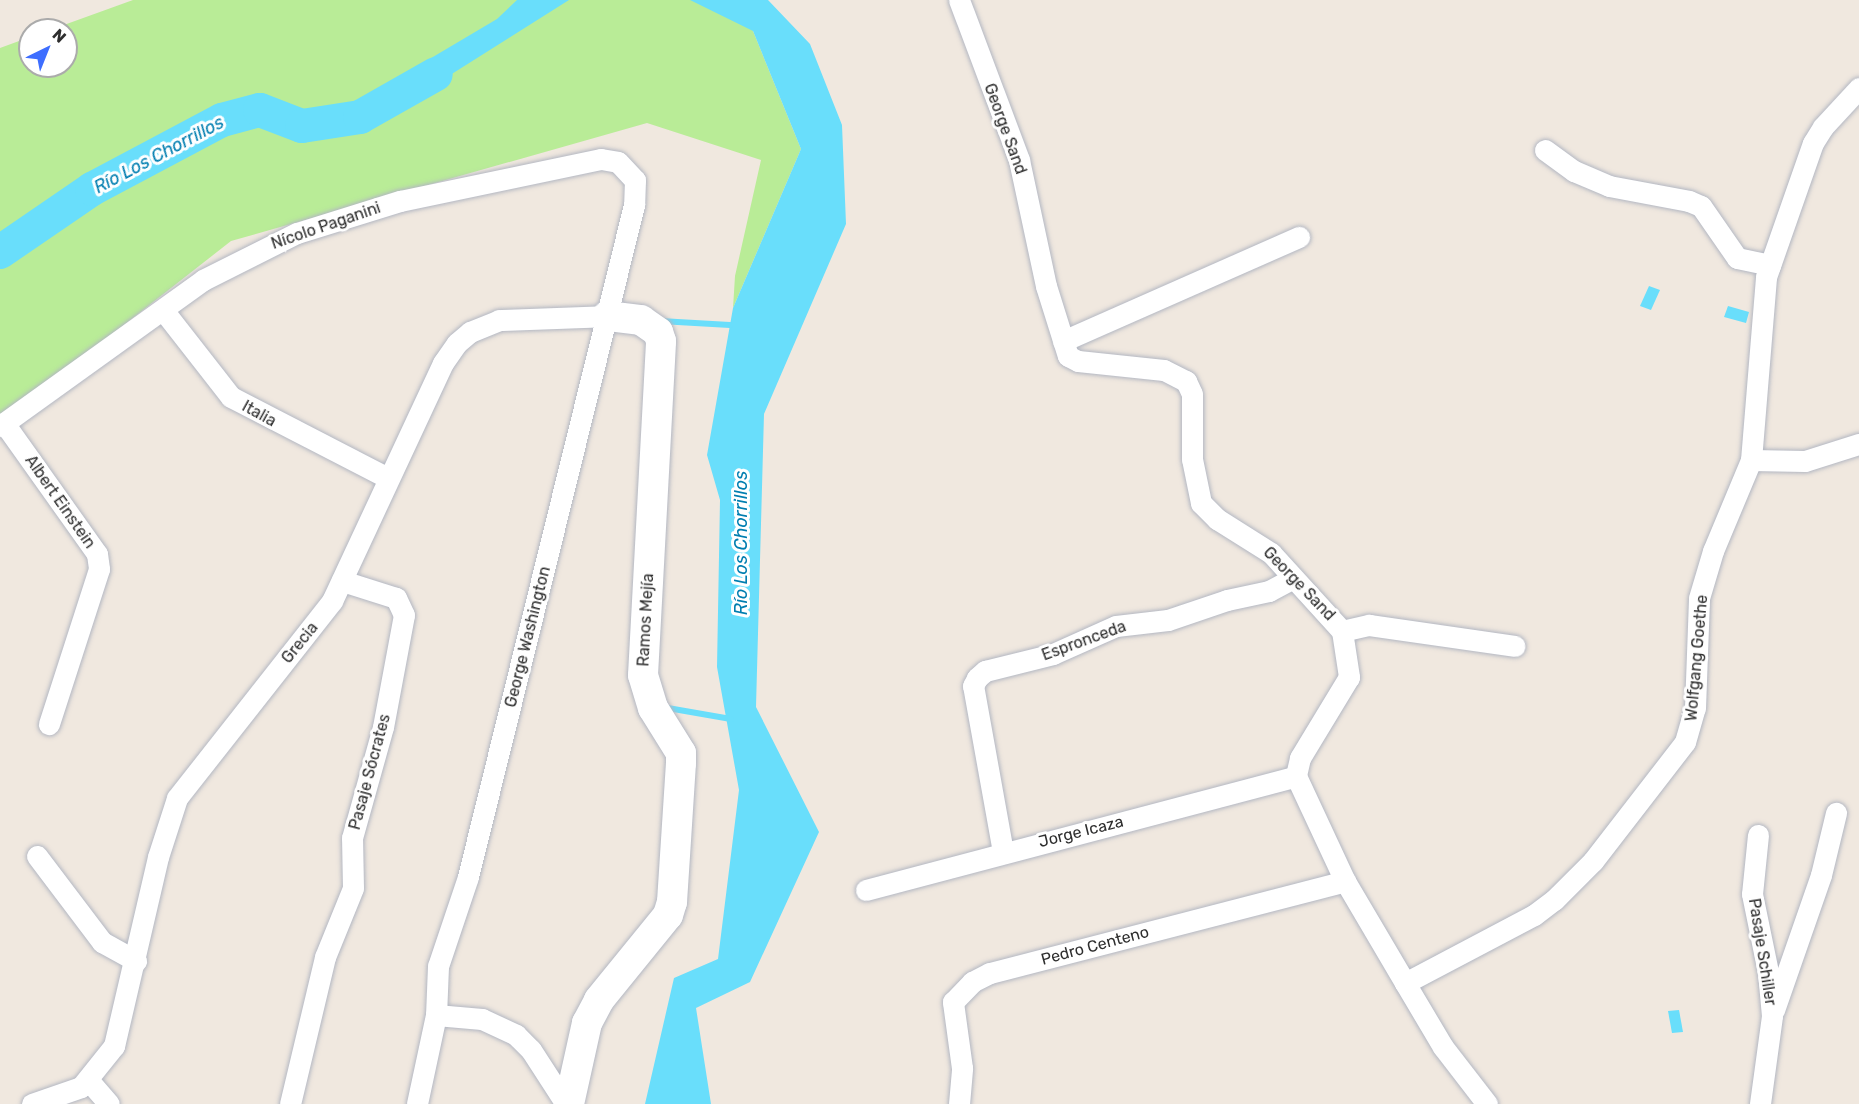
<!DOCTYPE html>
<html>
<head>
<meta charset="utf-8">
<style>
	body { margin:0 }
	#map { position:relative; width:1859px; height:1104px; overflow:hidden; background:#f0e8df; font-family:Rubik,sans-serif }
	div>[style] { position:absolute }
	.green>* { inset:0; background:#b9ec97 }
	.water>* { inset:0; background:#69defb }
	.stream>* { height:6px; margin:-3px; padding:0 3px; transform-origin:3px; border-radius:3px; background:#69defb }
	.river>* { height:34px; margin:-17px; padding:0 17px; transform-origin:17px; border-radius:17px; background:#69defb }
	.roads { filter:drop-shadow(0 0 2px #b3b7c2) drop-shadow(0 0 2px #b3b7c2) }
	.street>* { height:21px; margin:-10.5px; padding:0 10.5px; transform-origin:10.5px; border-radius:10.5px; background:#fff }
	.secondary>* { height:30px; margin:-15px; padding:0 15px; transform-origin:15px; border-radius:15px; background:#fff }
	span { translate:-50% -50%; white-space:nowrap; text-align:center; line-height:1.15; -webkit-text-stroke:6px #fff; paint-order:stroke }
	.street-label { font-size:16px; color:#2e2e2e }
	.water-label { font-size:18px; color:#007eb0; font-style:italic }
	.north { position:absolute; left:18px; top:18px; width:60px; height:60px; box-sizing:border-box; background:#fff; border:2px solid #ababab; border-radius:50%; rotate:43deg; font-size:16px; font-weight:700; line-height:24px; text-align:center; color:#2e2e2e }
	.north::after { content:''; display:block; margin:auto; width:21px; height:27px; background:#3e6eff; clip-path:polygon(50% 0,100% 100%,50% 72%,0 100%) }
</style>
</head>
<body>
<div id="map">
	<div class="green">
		<i style="clip-path:polygon(133px 0,766px 0,753px 31px,801px 149px,733px 308px,735px 276px,761px 160px,647px 123px,231px 241px,0 422px,0 48px,30px 37px,30px 66px,66px 66px,66px 30px,50px 30px)"></i>
	</div>
	<div class="water">
		<i style="clip-path:polygon(517px 0,569px 0,401px 106px,389px 83px,497px 19px)"></i>
		<i style="clip-path:polygon(690px 0,768px 0,810px 44px,842px 125px,846px 224px,764px 414px,756px 707px,819px 832px,750px 982px,696px 1008px,711px 1104px,645px 1104px,674px 978px,718px 959px,739px 790px,717px 667px,720px 500px,707px 455px,733px 308px,801px 149px,753px 31px)"></i>
		<i style="clip-path:polygon(1649px 286px,1660px 290px,1651px 310px,1640px 306px)"></i>
		<i style="clip-path:polygon(1728px 306px,1749px 312px,1746px 323px,1724px 317px)"></i>
		<i style="clip-path:polygon(1679px 1010px,1683px 1032px,1672px 1033px,1668px 1011px)"></i>
	</div>
	<div class="stream">
		<i style="left:660px;top:321px;width:70px;rotate:3.3deg"></i>
		<i style="left:662px;top:707px;width:70px;rotate:9.9deg"></i>
	</div>
	<div class="river">
		<i style="left:0;top:252px;width:112px;rotate:-34.4deg"></i>
		<i style="left:92px;top:189px;width:147px;rotate:-28deg"></i>
		<i style="left:222px;top:120px;width:39px;rotate:-15deg"></i>
		<i style="left:260px;top:110px;width:45px;rotate:20.9deg"></i>
		<i style="left:302px;top:126px;width:59px;rotate:-8.8deg"></i>
		<i style="left:360px;top:117px;width:87px;rotate:-29.5deg"></i>
	</div>
	<div class="roads">
		<div class="street">
			<i style="left:959px;top:0;width:171px;rotate:69.4deg"></i>
			<i style="left:1019px;top:160px;width:129px;rotate:77.9deg"></i>
			<i style="left:1046px;top:286px;width:73px;rotate:72.6deg"></i>
			<i style="left:1068px;top:356px;width:11px;rotate:27deg"></i>
			<i style="left:1078px;top:361px;width:86px;rotate:6deg"></i>
			<i style="left:1164px;top:370px;width:25px;rotate:27deg"></i>
			<i style="left:1186px;top:381px;width:14px;rotate:65deg"></i>
			<i style="left:1192px;top:394px;width:65px;rotate:90deg"></i>
			<i style="left:1192px;top:459px;width:45px;rotate:78.4deg"></i>
			<i style="left:1201px;top:503px;width:23px;rotate:45deg"></i>
			<i style="left:1217px;top:519px;width:64px;rotate:32.2deg"></i>
			<i style="left:1271px;top:553px;width:105px;rotate:47.7deg"></i>
			<i style="left:1342px;top:631px;width:47px;rotate:81.3deg"></i>
			<i style="left:1349px;top:677px;width:95px;rotate:121.2deg"></i>
			<i style="left:1300px;top:758px;width:18px;rotate:103deg"></i>
			<i style="left:1296px;top:776px;width:116px;rotate:65deg"></i>
			<i style="left:1345px;top:881px;width:118px;rotate:59.5deg"></i>
			<i style="left:1405px;top:983px;width:74px;rotate:59.3deg"></i>
			<i style="left:1443px;top:1047px;width:72px;rotate:52.3deg"></i>
			<i style="left:1545px;top:150px;width:36px;rotate:36deg"></i>
			<i style="left:1574px;top:171px;width:38px;rotate:23deg"></i>
			<i style="left:1609px;top:186px;width:81px;rotate:10.6deg"></i>
			<i style="left:1689px;top:201px;width:13px;rotate:23deg"></i>
			<i style="left:1701px;top:206px;width:63px;rotate:55.3deg"></i>
			<i style="left:1737px;top:258px;width:34px;rotate:12deg"></i>
			<i style="left:163px;top:310px;width:110px;rotate:52deg"></i>
			<i style="left:231px;top:397px;width:177px;rotate:27.3deg"></i>
			<i style="left:1063px;top:341px;width:258px;rotate:-23.8deg"></i>
			<i style="left:4px;top:423px;width:161px;rotate:54.6deg"></i>
			<i style="left:97px;top:554px;width:15px;rotate:82deg"></i>
			<i style="left:99px;top:569px;width:163px;rotate:107.9deg"></i>
			<i style="left:0;top:426px;width:250px;rotate:-35.7deg"></i>
			<i style="left:203px;top:280px;width:105px;rotate:-26.6deg"></i>
			<i style="left:297px;top:233px;width:108px;rotate:-17.3deg"></i>
			<i style="left:400px;top:201px;width:205px;rotate:-11.8deg"></i>
			<i style="left:601px;top:159px;width:17px;rotate:10deg"></i>
			<i style="left:618px;top:162px;width:25px;rotate:47deg"></i>
			<i style="left:635px;top:180px;width:25px;rotate:92deg"></i>
			<i style="left:634px;top:205px;width:692px;rotate:103.88deg"></i>
			<i style="left:468px;top:877px;width:94px;rotate:108.6deg"></i>
			<i style="left:438px;top:966px;width:49px;rotate:92.3deg"></i>
			<i style="left:436px;top:1015px;width:91px;rotate:102.1deg"></i>
			<i style="left:1751px;top:460px;width:54px;rotate:1.1deg"></i>
			<i style="left:1805px;top:461px;width:57px;rotate:-17.5deg"></i>
			<i style="left:1342px;top:631px;width:28px;rotate:-13deg"></i>
			<i style="left:1369px;top:625px;width:147px;rotate:8.2deg"></i>
			<i style="left:1758px;top:835px;width:59px;rotate:95.8deg"></i>
			<i style="left:1752px;top:894px;width:80px;rotate:78.4deg"></i>
			<i style="left:1768px;top:972px;width:44px;rotate:84.8deg"></i>
			<i style="left:1772px;top:1016px;width:89px;rotate:97.8deg"></i>
			<i style="left:1003px;top:852px;width:169px;rotate:-100.2deg"></i>
			<i style="left:973px;top:686px;width:9px;rotate:-63deg"></i>
			<i style="left:977px;top:678px;width:11px;rotate:-41deg"></i>
			<i style="left:985px;top:671px;width:70px;rotate:-14deg"></i>
			<i style="left:1053px;top:654px;width:69px;rotate:-24deg"></i>
			<i style="left:1116px;top:626px;width:52px;rotate:-6.6deg"></i>
			<i style="left:1168px;top:620px;width:62px;rotate:-18.7deg"></i>
			<i style="left:1227px;top:600px;width:43px;rotate:-12.1deg"></i>
			<i style="left:1269px;top:591px;width:26px;rotate:-28deg"></i>
			<i style="left:37px;top:856px;width:108px;rotate:52.9deg"></i>
			<i style="left:102px;top:942px;width:39px;rotate:29deg"></i>
			<i style="left:866px;top:890px;width:445px;rotate:-14.8deg"></i>
			<i style="left:1405px;top:983px;width:146px;rotate:-27.8deg"></i>
			<i style="left:1534px;top:915px;width:25px;rotate:-37deg"></i>
			<i style="left:1554px;top:900px;width:55px;rotate:-45deg"></i>
			<i style="left:1593px;top:861px;width:150px;rotate:-52.3deg"></i>
			<i style="left:1685px;top:742px;width:35px;rotate:-74deg"></i>
			<i style="left:1695px;top:708px;width:110px;rotate:-87.9deg"></i>
			<i style="left:1699px;top:598px;width:49px;rotate:-73.4deg"></i>
			<i style="left:1713px;top:551px;width:99px;rotate:-67.3deg"></i>
			<i style="left:1751px;top:460px;width:184px;rotate:-85.3deg"></i>
			<i style="left:1766px;top:277px;width:142px;rotate:-70.7deg"></i>
			<i style="left:1813px;top:143px;width:19px;rotate:-58deg"></i>
			<i style="left:1823px;top:127px;width:53px;rotate:-47.3deg"></i>
			<i style="left:1774px;top:1010px;width:143px;rotate:-70.8deg"></i>
			<i style="left:1821px;top:875px;width:64px;rotate:-76.4deg"></i>
			<i style="left:436px;top:1015px;width:46px;rotate:5deg"></i>
			<i style="left:482px;top:1019px;width:38px;rotate:25deg"></i>
			<i style="left:516px;top:1035px;width:21px;rotate:45deg"></i>
			<i style="left:531px;top:1050px;width:64px;rotate:57.1deg"></i>
			<i style="left:89px;top:1081px;width:30px;rotate:49deg"></i>
			<i style="left:32px;top:1104px;width:52px;rotate:-19.1deg"></i>
			<i style="left:81px;top:1087px;width:53px;rotate:-51.2deg"></i>
			<i style="left:114px;top:1046px;width:194px;rotate:-76.9deg"></i>
			<i style="left:158px;top:857px;width:62px;rotate:-72.1deg"></i>
			<i style="left:177px;top:798px;width:251px;rotate:-51.8deg"></i>
			<i style="left:332px;top:601px;width:263px;rotate:-65deg"></i>
			<i style="left:443px;top:363px;width:24px;rotate:-55deg"></i>
			<i style="left:457px;top:343px;width:17px;rotate:-40deg"></i>
			<i style="left:470px;top:332px;width:31px;rotate:-22deg"></i>
			<i style="left:499px;top:320px;width:108px;rotate:-2.1deg"></i>
			<i style="left:290px;top:1104px;width:151px;rotate:-76.6deg"></i>
			<i style="left:325px;top:957px;width:74px;rotate:-67.9deg"></i>
			<i style="left:353px;top:888px;width:50px;rotate:-91.1deg"></i>
			<i style="left:352px;top:838px;width:115px;rotate:-74.4deg"></i>
			<i style="left:383px;top:727px;width:114px;rotate:-79.4deg"></i>
			<i style="left:404px;top:615px;width:19px;rotate:-115deg"></i>
			<i style="left:396px;top:598px;width:57px;rotate:-162.5deg"></i>
			<i style="left:959px;top:1104px;width:36px;rotate:-85deg"></i>
			<i style="left:962px;top:1068px;width:67px;rotate:-97.8deg"></i>
			<i style="left:953px;top:1002px;width:28px;rotate:-46deg"></i>
			<i style="left:972px;top:982px;width:20px;rotate:-27deg"></i>
			<i style="left:990px;top:973px;width:367px;rotate:-14.5deg"></i>
		</div>
		<div class="secondary">
			<i style="left:569px;top:1104px;width:83px;rotate:-77.5deg"></i>
			<i style="left:587px;top:1023px;width:26px;rotate:-62deg"></i>
			<i style="left:599px;top:1000px;width:109px;rotate:-50.9deg"></i>
			<i style="left:668px;top:915px;width:14px;rotate:-73deg"></i>
			<i style="left:672px;top:902px;width:139px;rotate:-86.3deg"></i>
			<i style="left:681px;top:763px;width:10px;rotate:-90deg"></i>
			<i style="left:681px;top:753px;width:53px;rotate:-121.9deg"></i>
			<i style="left:653px;top:708px;width:34px;rotate:-107deg"></i>
			<i style="left:643px;top:675px;width:334px;rotate:-86.9deg"></i>
			<i style="left:661px;top:341px;width:9px;rotate:-108deg"></i>
			<i style="left:658px;top:332px;width:21px;rotate:-145deg"></i>
			<i style="left:641px;top:320px;width:34px;rotate:-173deg"></i>
		</div>
	</div>
	<div class="street-label">
		<span style="left:1005px;top:129px;rotate:70deg">George Sand</span>
		<span style="left:326px;top:226px;rotate:-19deg">Nícolo Paganini</span>
		<span style="left:259px;top:414px;rotate:29deg">Italia</span>
		<span style="left:60px;top:502px;rotate:55deg">Albert Einstein</span>
		<span style="left:1299px;top:584px;rotate:46deg">George Sand</span>
		<span style="left:646px;top:620px;rotate:-87deg">Ramos Mejía</span>
		<span style="left:528px;top:637px;rotate:-76deg">George Washington</span>
		<span style="left:1084px;top:641px;rotate:-20deg">Espronceda</span>
		<span style="left:300px;top:643px;rotate:-51deg">Grecia</span>
		<span style="left:1697px;top:658px;rotate:-85deg">Wolfgang Goethe</span>
		<span style="left:370px;top:772px;rotate:-75deg">Pasaje Sócrates</span>
		<span style="left:1081px;top:832px;rotate:-14deg">Jorge Icaza</span>
		<span style="left:1095px;top:946px;rotate:-15deg">Pedro Centeno</span>
		<span style="left:1762px;top:952px;rotate:81deg">Pasaje Schiller</span>
	</div>
	<div class="water-label">
		<span style="left:159px;top:155px;rotate:-28deg">Río Los Chorrillos</span>
		<span style="left:741px;top:543px;rotate:-90deg">Río Los Chorrillos</span>
	</div>
	<div class="north">N</div>
</div>
</body>
</html>
